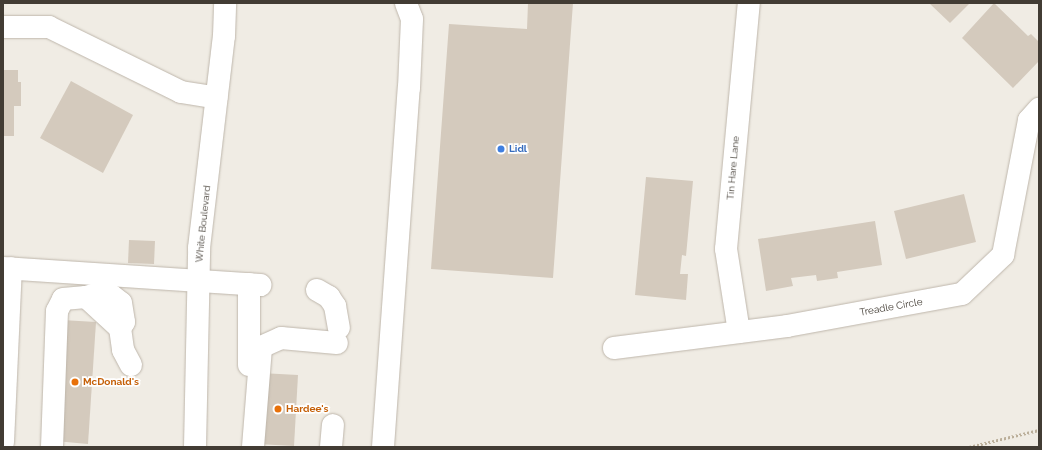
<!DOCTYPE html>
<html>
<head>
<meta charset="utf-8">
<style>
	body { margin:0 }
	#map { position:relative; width:1042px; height:450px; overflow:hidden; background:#f0ece4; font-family:Raleway,sans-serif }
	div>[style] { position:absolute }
	.building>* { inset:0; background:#d4cabd }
	.path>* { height:2.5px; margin-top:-1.25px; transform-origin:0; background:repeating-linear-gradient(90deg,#bbaf9a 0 2px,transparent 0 4px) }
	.roads { filter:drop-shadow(0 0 1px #beb6ab) drop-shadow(0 0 1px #beb6ab) }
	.minor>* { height:22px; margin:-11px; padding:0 11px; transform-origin:11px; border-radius:11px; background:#fff }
	.dots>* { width:11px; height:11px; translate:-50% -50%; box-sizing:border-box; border:2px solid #fff; border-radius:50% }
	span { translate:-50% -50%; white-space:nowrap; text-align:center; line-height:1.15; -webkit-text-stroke:3.5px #fff; paint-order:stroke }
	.shop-label { font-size:10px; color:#366cbe; font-weight:700 }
	.left { translate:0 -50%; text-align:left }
	.street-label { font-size:10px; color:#423c34 }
	.food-label { font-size:10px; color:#c56008; font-weight:700 }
	.frame { position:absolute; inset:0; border:4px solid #423c34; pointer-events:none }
</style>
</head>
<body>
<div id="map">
	<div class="building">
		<i style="clip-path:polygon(528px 3px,573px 3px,553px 278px,431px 269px,449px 24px,527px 29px)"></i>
		<i style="clip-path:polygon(929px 3px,970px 3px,950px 23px)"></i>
		<i style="clip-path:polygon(994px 3px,1028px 36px,1031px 34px,1039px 42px,1039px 61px,1013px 88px,962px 38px)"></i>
		<i style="clip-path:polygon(3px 70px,18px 70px,18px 82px,21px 82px,21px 106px,14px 106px,14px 136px,3px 136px)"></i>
		<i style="clip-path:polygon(71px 81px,133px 115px,103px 173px,40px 138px)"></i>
		<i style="clip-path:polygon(646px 177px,693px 181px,686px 256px,682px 255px,680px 274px,688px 274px,686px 300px,635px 295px)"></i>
		<i style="clip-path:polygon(964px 194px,976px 242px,906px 259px,894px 211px)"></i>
		<i style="clip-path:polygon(875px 221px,882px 265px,837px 272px,838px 278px,817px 281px,816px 275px,791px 278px,793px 286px,766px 291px,758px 239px)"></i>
		<i style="clip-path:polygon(129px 240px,155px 241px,154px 264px,128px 263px)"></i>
		<i style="clip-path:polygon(62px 320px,96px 322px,88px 444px,55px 441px)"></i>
		<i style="clip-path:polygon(261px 373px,298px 375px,294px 446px,257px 444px)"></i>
	</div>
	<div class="path">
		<i style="left:969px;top:447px;width:72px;rotate:-13.7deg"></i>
	</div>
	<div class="roads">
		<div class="minor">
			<i style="left:3px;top:27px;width:46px"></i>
			<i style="left:49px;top:27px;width:147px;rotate:26.2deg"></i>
			<i style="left:181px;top:92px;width:36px;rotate:9deg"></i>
			<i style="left:3px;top:268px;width:258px;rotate:3.8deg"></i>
			<i style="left:317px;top:290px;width:14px;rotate:30deg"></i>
			<i style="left:329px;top:297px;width:11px;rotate:56deg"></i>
			<i style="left:335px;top:306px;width:22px;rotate:80deg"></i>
			<i style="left:86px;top:297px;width:14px;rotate:-17deg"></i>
			<i style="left:99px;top:293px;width:13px;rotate:13deg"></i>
			<i style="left:112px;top:296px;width:11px;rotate:38deg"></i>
			<i style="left:121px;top:303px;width:19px;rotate:81deg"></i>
			<i style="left:124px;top:322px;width:7px;rotate:124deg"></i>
			<i style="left:739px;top:332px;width:84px;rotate:-98.9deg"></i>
			<i style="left:726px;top:249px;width:247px;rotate:-84.7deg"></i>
			<i style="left:614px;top:348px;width:174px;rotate:-7.2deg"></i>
			<i style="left:787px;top:326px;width:178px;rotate:-10.4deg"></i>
			<i style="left:962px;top:294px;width:57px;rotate:-43.6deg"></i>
			<i style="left:1003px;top:255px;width:137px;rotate:-79.1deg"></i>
			<i style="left:1029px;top:120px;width:15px;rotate:-48deg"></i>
			<i style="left:249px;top:365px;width:81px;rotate:-90deg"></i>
			<i style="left:3px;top:442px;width:174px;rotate:-87.4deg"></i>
			<i style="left:52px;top:447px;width:136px;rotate:-87.9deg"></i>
			<i style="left:57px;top:311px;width:13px;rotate:-63deg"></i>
			<i style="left:63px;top:299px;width:23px;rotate:-5deg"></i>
			<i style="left:86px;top:297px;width:46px;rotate:42.4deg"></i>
			<i style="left:120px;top:328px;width:22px;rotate:82deg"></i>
			<i style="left:123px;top:350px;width:17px;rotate:62deg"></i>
			<i style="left:195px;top:447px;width:199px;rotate:-88.8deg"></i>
			<i style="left:199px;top:248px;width:213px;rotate:-83.3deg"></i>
			<i style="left:224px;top:36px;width:33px;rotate:-88deg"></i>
			<i style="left:253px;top:447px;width:100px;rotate:-85.4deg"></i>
			<i style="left:261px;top:347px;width:22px;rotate:-24deg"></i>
			<i style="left:281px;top:338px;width:56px;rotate:5.1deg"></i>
			<i style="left:331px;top:447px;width:22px;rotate:-85deg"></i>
			<i style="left:383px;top:447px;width:360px;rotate:-85.9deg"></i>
			<i style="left:409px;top:88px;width:69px;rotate:-87.5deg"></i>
			<i style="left:412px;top:19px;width:17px;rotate:-111deg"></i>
		</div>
	</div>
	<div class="dots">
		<i style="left:501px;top:149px;background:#3f7fe0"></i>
		<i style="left:75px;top:382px;background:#e8710a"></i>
		<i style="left:278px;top:409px;background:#e8710a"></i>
	</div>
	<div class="shop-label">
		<span class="left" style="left:509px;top:149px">Lidl</span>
	</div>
	<div class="street-label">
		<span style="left:733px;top:168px;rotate:-85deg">Tin Hare Lane</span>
		<span style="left:203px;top:224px;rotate:-84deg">White Boulevard</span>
		<span style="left:891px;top:307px;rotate:-10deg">Treadle Circle</span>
	</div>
	<div class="food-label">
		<span class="left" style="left:83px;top:382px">McDonald's</span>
		<span class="left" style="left:286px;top:409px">Hardee's</span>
	</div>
	<div class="frame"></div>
</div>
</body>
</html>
